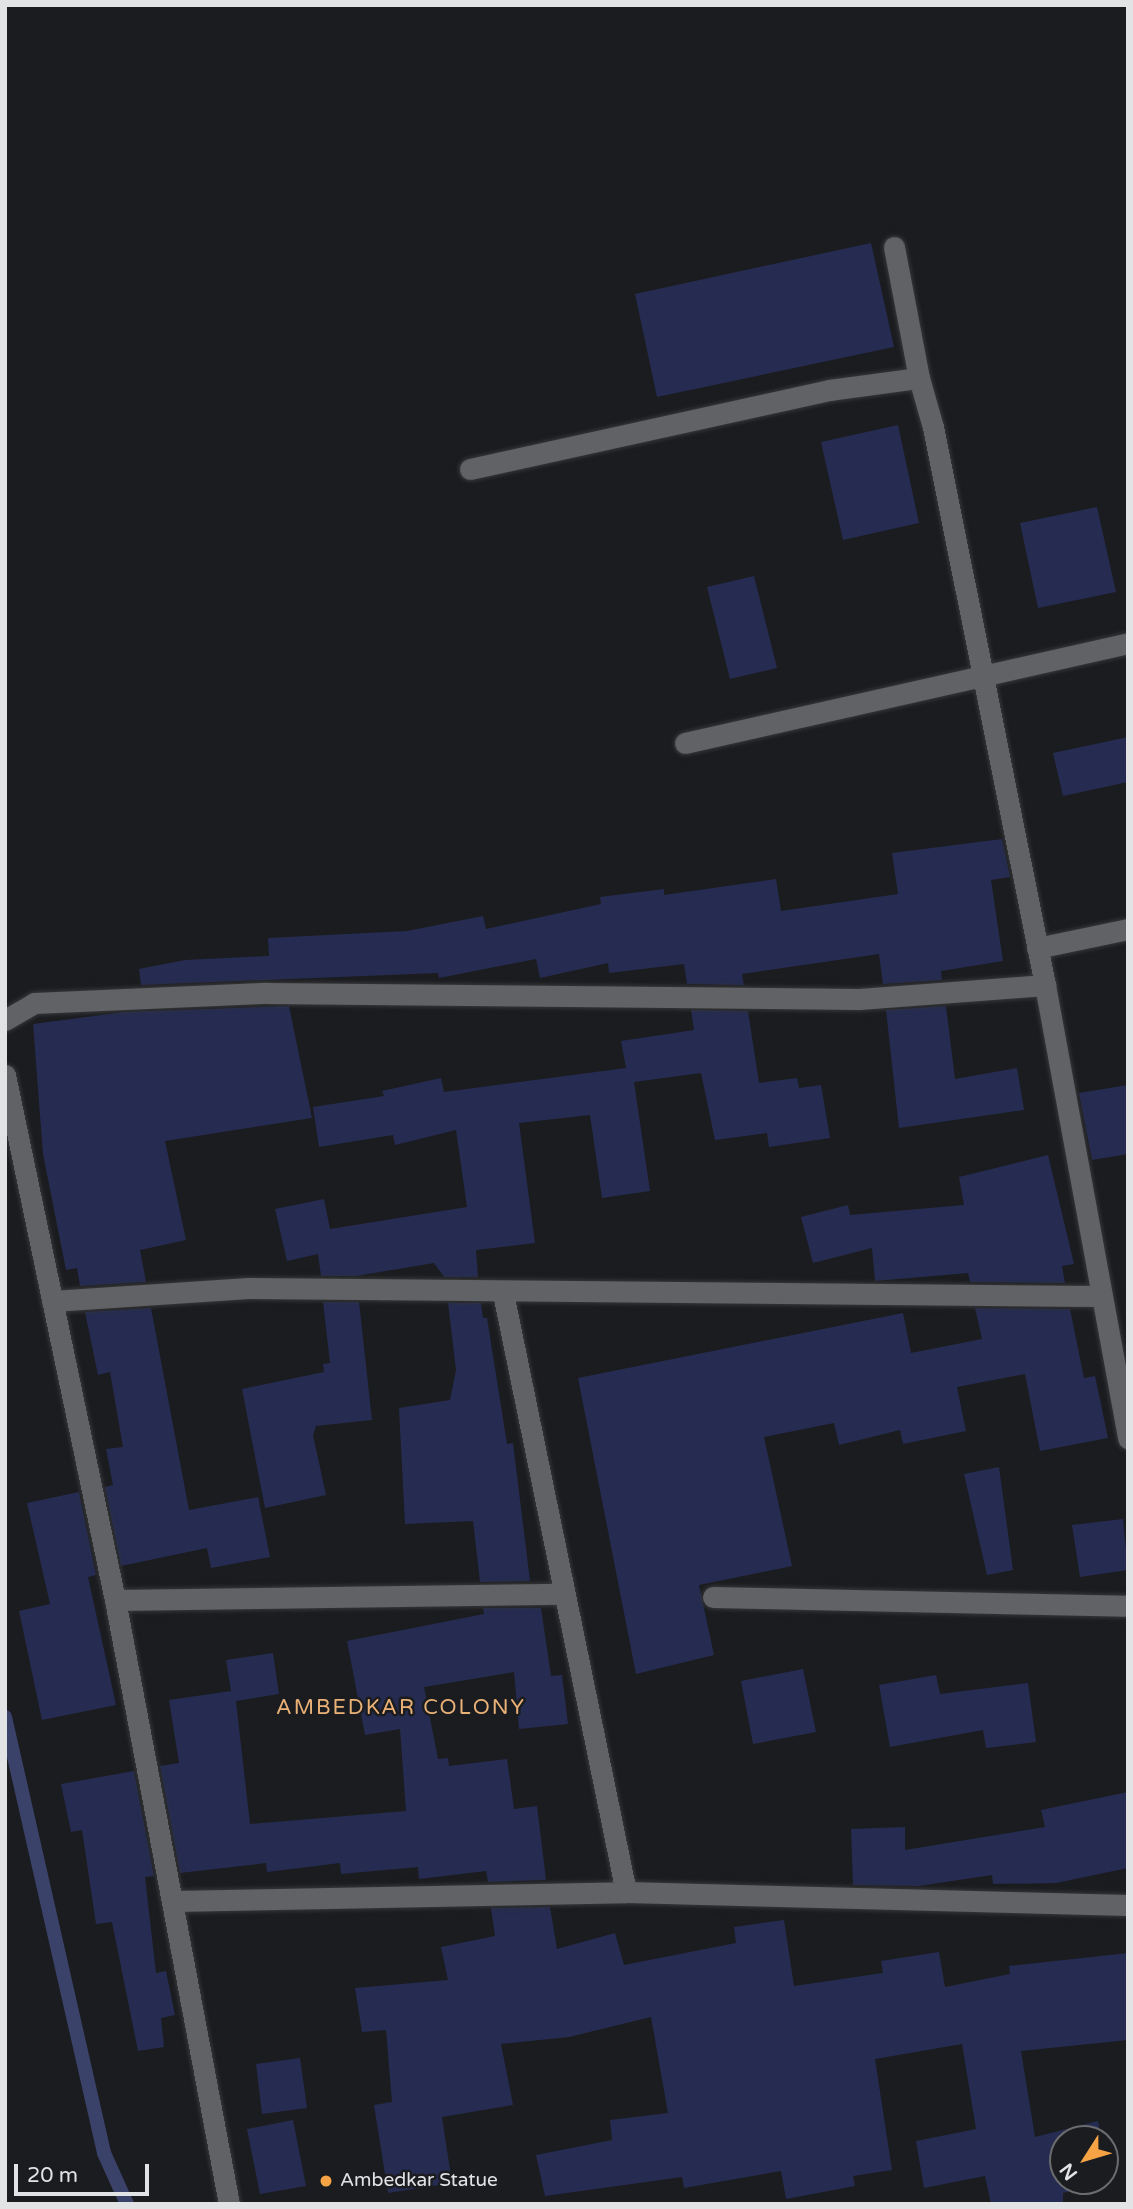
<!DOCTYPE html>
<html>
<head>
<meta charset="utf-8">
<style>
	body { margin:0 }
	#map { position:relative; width:1133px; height:2209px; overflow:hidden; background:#1b1c1f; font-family:"Varela Round",sans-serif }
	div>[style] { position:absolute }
	.stream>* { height:14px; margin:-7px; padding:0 7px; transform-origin:7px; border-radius:7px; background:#3a4269 }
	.building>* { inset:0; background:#262c51 }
	.roads { filter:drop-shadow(0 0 2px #363739) drop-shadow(0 0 2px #363739) }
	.street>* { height:21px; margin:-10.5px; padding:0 10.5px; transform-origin:10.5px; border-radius:10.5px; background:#616266 }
	.dots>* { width:19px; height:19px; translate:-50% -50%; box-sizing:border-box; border:4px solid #1b1c1f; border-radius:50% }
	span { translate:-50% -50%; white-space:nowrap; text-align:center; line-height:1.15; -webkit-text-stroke:5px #1b1c1f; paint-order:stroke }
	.poi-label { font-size:19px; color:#e2e3e5 }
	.left { translate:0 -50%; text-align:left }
	.neighbourhood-label { font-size:21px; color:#ebb278; letter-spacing:2px }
	.frame { position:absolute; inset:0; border:7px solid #e2e3e5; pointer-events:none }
	.north { position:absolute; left:1049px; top:2125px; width:70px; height:70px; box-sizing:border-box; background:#1b1c1f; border:2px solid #6b6c6e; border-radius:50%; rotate:233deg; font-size:19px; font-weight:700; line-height:28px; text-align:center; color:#e2e3e5 }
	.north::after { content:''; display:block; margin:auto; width:24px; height:32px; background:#f5a345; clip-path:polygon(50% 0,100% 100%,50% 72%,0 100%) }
	.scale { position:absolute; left:14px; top:2164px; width:135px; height:32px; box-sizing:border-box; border:4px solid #e2e3e5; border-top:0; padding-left:9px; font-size:21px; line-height:24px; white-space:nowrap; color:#e2e3e5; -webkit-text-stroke:5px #1b1c1f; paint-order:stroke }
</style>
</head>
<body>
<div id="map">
	<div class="stream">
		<i style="left:5px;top:1717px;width:447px;rotate:77.2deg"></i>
		<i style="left:104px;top:2153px;width:56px;rotate:65.7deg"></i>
	</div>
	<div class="building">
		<i style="clip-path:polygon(871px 243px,894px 347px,657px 397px,635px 294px)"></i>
		<i style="clip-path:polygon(898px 425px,919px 523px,843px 540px,821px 442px)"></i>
		<i style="clip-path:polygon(1097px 507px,1116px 592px,1038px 608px,1020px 523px)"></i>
		<i style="clip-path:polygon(754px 576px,777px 668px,730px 679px,707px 587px)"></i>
		<i style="clip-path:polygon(1128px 737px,1128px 782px,1063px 796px,1053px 753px)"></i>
		<i style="clip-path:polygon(1002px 839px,1010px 877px,991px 880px,1003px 961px,941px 971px,942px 980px,883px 984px,879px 954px,742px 974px,744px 985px,687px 984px,684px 964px,609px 973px,608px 963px,540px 978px,536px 959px,439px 978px,438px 973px,141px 985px,139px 969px,185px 960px,269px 956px,268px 938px,407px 931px,483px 916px,486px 929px,601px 904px,600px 897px,664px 889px,664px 895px,776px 879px,781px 911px,898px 894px,892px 853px)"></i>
		<i style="clip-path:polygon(289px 1006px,312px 1118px,165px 1141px,186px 1240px,140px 1250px,146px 1282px,80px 1286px,77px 1268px,66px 1270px,43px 1154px,33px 1024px,124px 1012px)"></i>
		<i style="clip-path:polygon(946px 1006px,955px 1079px,1017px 1068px,1024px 1110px,899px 1128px,886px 1010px)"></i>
		<i style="clip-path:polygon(691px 1010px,748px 1011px,759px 1083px,797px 1078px,799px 1088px,821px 1085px,830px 1138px,769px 1147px,767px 1133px,715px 1140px,701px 1073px,634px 1082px,650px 1191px,602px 1198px,590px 1115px,519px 1123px,535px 1243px,476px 1250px,478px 1277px,444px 1277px,434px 1263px,356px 1276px,321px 1276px,318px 1254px,287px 1261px,275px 1209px,324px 1199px,330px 1229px,467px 1207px,456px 1130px,395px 1145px,393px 1135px,319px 1147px,313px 1107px,384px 1096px,382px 1091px,441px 1078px,444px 1092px,626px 1068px,621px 1041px,694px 1030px)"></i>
		<i style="clip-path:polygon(1128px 1085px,1128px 1154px,1092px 1160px,1079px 1093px)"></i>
		<i style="clip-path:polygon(1048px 1155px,1074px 1264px,1062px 1266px,1065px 1283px,970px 1282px,968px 1273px,875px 1281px,872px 1248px,813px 1263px,801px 1217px,848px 1205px,850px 1215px,964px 1205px,959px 1177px)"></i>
		<i style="clip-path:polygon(323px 1302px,359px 1302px,372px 1420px,316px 1426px,313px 1435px,326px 1495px,265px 1508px,242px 1389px,324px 1372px,323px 1364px,330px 1363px)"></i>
		<i style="clip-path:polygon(448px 1303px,481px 1303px,483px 1318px,487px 1318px,507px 1444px,513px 1443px,530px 1581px,480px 1582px,473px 1521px,405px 1524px,399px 1408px,450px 1400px,456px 1370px)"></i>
		<i style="clip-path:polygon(151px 1308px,189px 1510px,258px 1497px,270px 1557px,211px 1568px,207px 1548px,121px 1566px,105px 1487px,113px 1485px,106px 1449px,123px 1447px,110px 1372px,98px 1375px,85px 1312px)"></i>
		<i style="clip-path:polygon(975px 1308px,1070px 1309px,1084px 1378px,1095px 1376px,1108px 1438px,1040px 1451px,1025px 1374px,957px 1387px,966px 1431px,903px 1444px,900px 1430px,839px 1445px,834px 1423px,764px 1437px,792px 1566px,699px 1585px,714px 1655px,636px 1674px,578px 1378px,903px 1313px,911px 1353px,982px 1339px)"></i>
		<i style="clip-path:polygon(999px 1467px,1013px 1570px,987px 1575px,964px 1474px)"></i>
		<i style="clip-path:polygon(79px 1492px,96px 1575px,88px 1577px,116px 1705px,42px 1720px,19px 1611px,50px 1604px,27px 1503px)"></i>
		<i style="clip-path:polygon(1123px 1519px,1128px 1570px,1080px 1577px,1072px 1525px)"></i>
		<i style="clip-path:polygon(483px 1608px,541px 1608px,551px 1676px,562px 1675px,568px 1724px,519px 1729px,514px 1672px,424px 1687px,438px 1759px,448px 1758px,449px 1766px,507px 1759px,514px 1809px,537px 1806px,546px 1880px,488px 1882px,486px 1871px,419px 1879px,418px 1867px,341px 1874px,340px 1863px,267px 1872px,266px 1863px,180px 1873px,160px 1766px,179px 1763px,169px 1700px,231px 1691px,226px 1660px,273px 1653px,279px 1694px,236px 1701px,250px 1824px,406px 1811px,400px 1729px,365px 1735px,347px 1641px,484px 1614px)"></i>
		<i style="clip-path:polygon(803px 1669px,816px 1732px,753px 1744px,741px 1681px)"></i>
		<i style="clip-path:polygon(936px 1675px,940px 1694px,1028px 1683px,1036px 1742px,986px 1748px,983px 1730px,890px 1747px,879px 1685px)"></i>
		<i style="clip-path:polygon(134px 1771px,154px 1876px,145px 1877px,156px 1973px,166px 1971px,175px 2015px,161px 2018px,164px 2047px,138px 2051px,112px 1922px,96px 1924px,82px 1830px,71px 1832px,61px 1784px)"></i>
		<i style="clip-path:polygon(1128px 1792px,1128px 1868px,1056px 1883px,993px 1884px,992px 1875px,919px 1886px,853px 1885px,851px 1829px,905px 1827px,905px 1850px,1045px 1827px,1041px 1810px)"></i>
		<i style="clip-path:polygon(550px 1907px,557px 1949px,615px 1933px,624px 1965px,736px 1943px,734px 1927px,784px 1920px,794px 1986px,883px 1973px,881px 1961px,939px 1952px,945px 1987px,1010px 1974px,1009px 1966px,1128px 1953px,1128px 2040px,1021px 2051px,1035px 2137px,1098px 2121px,1102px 2139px,1063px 2139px,1063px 2181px,1105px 2181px,1105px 2149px,1113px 2180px,1063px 2193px,1063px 2204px,991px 2204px,985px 2176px,924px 2188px,916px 2141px,976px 2129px,962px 2044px,875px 2059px,892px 2170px,853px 2176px,855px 2186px,786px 2199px,781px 2171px,684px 2188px,682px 2177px,545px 2196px,536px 2155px,612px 2140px,610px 2120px,668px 2113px,651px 2017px,569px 2037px,501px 2044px,513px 2105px,442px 2117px,452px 2183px,388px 2193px,374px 2105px,392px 2102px,386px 2030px,362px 2032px,355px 1988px,448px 1980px,441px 1947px,495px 1936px,491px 1908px)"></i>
		<i style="clip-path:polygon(300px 2058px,307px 2108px,262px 2114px,256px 2064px)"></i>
		<i style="clip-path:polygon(293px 2120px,306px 2186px,260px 2194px,247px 2129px)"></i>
	</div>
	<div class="roads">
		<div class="street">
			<i style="left:894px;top:247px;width:133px;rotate:79.2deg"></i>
			<i style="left:470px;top:469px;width:368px;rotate:-12.4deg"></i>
			<i style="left:829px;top:390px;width:91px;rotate:-7.6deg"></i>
			<i style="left:919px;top:378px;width:51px;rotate:74.1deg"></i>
			<i style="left:933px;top:427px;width:569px;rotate:78.65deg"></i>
			<i style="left:1045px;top:985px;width:461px;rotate:79.6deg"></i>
			<i style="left:685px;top:743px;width:454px;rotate:-12.7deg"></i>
			<i style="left:1037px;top:948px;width:93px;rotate:-11.8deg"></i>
			<i style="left:5px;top:1020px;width:34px;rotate:-30deg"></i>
			<i style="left:34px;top:1003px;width:233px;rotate:-2.5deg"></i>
			<i style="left:267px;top:993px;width:592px;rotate:0.58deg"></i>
			<i style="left:859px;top:999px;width:187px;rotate:-4.3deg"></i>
			<i style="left:5px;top:1075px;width:536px;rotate:78.17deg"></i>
			<i style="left:115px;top:1600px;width:615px;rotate:79.31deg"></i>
			<i style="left:503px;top:1293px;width:611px;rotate:78.4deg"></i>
			<i style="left:52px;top:1301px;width:197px;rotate:-3.8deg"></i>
			<i style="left:249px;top:1288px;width:852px;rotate:0.54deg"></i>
			<i style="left:713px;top:1597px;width:415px;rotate:1.2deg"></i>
			<i style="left:115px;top:1600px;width:447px;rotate:-0.8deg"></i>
			<i style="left:174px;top:1901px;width:452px;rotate:-1.1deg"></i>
			<i style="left:626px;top:1892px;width:502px;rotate:1.48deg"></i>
		</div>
	</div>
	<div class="dots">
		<i style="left:326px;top:2181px;background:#f5a345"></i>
	</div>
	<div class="poi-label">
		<span class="left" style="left:340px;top:2181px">Ambedkar Statue</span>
	</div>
	<div class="neighbourhood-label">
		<span style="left:401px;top:1708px">AMBEDKAR COLONY</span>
	</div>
	<div class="frame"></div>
	<div class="north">N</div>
	<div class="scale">20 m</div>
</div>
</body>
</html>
